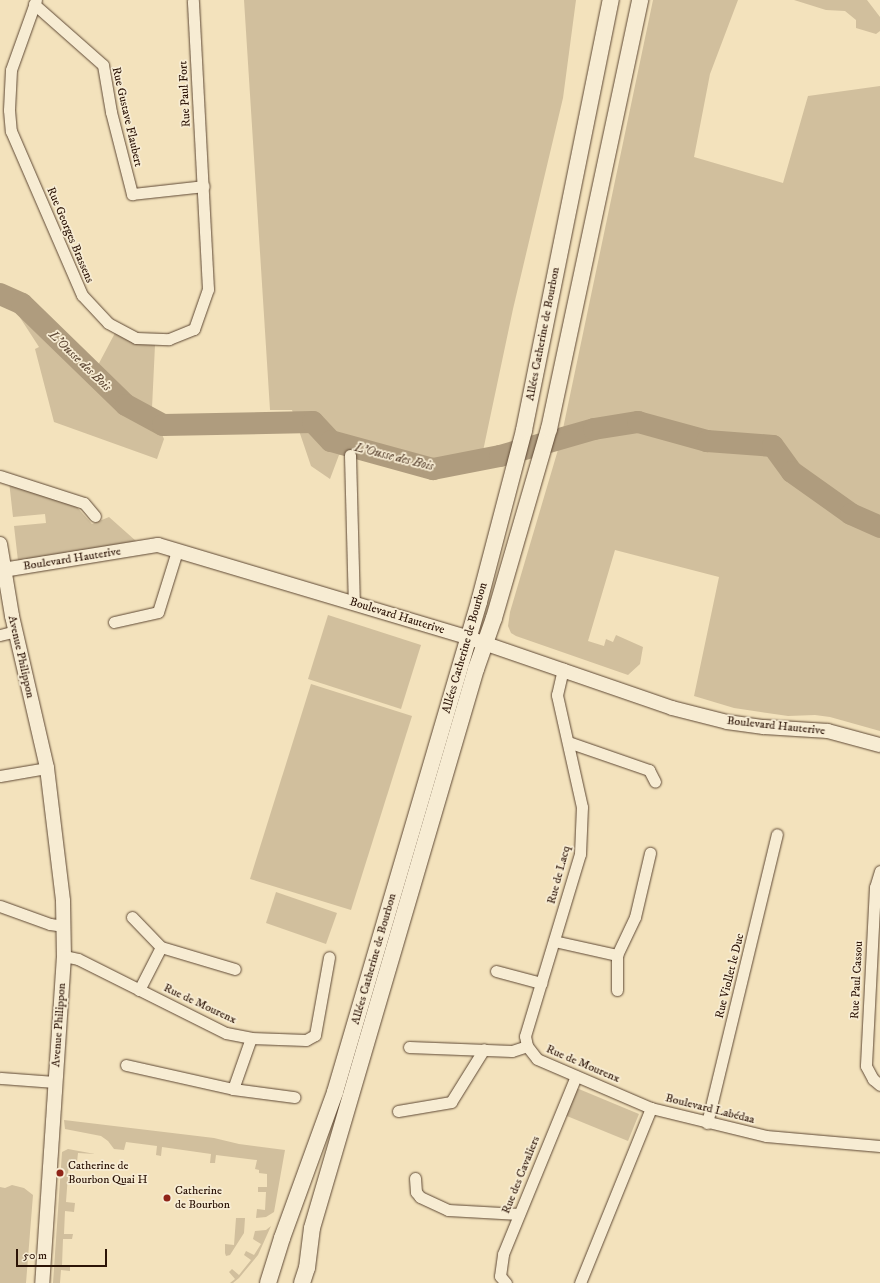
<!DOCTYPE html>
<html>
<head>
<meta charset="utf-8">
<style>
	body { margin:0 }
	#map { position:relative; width:880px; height:1283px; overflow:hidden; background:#f3e2bc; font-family:"IM FELL DW Pica",serif }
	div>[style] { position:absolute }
	.green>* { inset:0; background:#d1bf9d }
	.river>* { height:22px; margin:-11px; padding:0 11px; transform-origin:11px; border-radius:11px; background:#af9c7e }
	.roads { filter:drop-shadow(0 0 1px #5e4834) drop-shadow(0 0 1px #5e4834) }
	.minor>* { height:11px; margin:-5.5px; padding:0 5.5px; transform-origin:5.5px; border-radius:5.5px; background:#f7ecd3 }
	.tertiary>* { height:14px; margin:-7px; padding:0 7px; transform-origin:7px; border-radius:7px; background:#f7ecd3 }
	.secondary>* { height:16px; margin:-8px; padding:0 8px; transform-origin:8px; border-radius:8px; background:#f7ecd3 }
	.dots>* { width:11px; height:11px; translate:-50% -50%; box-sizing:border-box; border:2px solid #f7ecd3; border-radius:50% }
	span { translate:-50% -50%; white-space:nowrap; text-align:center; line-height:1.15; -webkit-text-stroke:3.5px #f7ecd3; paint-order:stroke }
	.street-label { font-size:12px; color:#2c1407 }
	.poi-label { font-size:12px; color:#2c1407 }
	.left { translate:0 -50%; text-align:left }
	.water-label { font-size:13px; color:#604a37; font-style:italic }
	.scale { position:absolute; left:16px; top:1249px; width:91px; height:18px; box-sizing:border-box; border:2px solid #2c1407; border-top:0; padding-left:5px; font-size:12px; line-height:14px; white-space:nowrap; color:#2c1407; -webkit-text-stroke:3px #f7ecd3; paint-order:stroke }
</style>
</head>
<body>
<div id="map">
	<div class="green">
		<i style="clip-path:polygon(244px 0,576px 0,563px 98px,513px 309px,479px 470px,367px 445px,339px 455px,330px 479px,311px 466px,292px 410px,270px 410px)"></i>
		<i style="clip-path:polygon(653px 0,738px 0,710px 74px,694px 157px,783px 183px,808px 96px,880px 86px,880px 731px,830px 717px,815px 715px,788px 716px,734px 708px,694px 696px,719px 577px,615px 550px,588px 641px,604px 646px,606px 639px,613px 642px,616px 635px,643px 647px,640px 664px,628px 675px,516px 636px,511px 633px,508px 626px,510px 612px,560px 443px)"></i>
		<i style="clip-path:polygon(794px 0,867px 0,880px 17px,880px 31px,876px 34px,856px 28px,856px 20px,845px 11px,826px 10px)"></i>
		<i style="clip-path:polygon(19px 316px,107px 394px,127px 416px,142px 424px,160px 430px,164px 439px,157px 459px,54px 422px,35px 349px,39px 347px)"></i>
		<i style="clip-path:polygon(115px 333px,155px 345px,152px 408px,157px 413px,136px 404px,97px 367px)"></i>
		<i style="clip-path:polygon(9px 481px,74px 504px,92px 524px,109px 517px,136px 541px,18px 561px,14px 526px,46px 523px,45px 514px,13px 517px)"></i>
		<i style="clip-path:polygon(328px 615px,421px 645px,401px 709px,308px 679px)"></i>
		<i style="clip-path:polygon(311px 684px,412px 716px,351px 910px,250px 879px)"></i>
		<i style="clip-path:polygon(276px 892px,337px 913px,326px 944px,266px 923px)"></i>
		<i style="clip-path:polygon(574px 1087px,639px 1114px,628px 1141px,562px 1114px)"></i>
		<i style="clip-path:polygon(64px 1120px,214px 1138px,239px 1144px,285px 1150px,274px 1212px,266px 1217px,256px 1218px,257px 1209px,265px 1210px,266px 1192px,258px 1192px,258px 1187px,267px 1187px,267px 1174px,259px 1173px,259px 1170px,255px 1169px,257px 1160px,216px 1155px,215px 1163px,210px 1163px,211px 1154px,162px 1147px,161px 1156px,156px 1155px,157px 1146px,126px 1142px,124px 1150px,114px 1149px,108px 1141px,101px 1136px,65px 1129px)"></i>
		<i style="clip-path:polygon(68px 1149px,95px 1154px,78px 1153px,77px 1162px,69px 1161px,66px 1202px,75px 1203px,74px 1212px,65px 1211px,64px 1234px,73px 1234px,72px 1239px,63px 1239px,62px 1265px,70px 1266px,70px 1271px,61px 1270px,60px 1283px,53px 1283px,62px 1152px)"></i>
		<i style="clip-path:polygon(12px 1185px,24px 1188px,33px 1195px,26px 1283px,0 1283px,0 1187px,5px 1188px)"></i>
		<i style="clip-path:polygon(236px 1218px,245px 1218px,244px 1233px,230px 1255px,226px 1256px,225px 1253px,225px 1244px,234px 1245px)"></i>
		<i style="clip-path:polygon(271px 1226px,258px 1255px,239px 1278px,233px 1283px,230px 1283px,235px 1279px,229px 1272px,232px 1269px,239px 1275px,251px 1260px,244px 1255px,246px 1251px,254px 1255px,261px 1244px,253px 1239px,255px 1231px,266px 1230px)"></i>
	</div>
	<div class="river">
		<i style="left:0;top:294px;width:24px;rotate:24deg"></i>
		<i style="left:22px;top:304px;width:145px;rotate:44.2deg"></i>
		<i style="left:126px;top:405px;width:42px;rotate:28.4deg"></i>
		<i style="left:163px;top:425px;width:150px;rotate:-1.1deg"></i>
		<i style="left:313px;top:422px;width:26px;rotate:47deg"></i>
		<i style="left:331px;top:441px;width:106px;rotate:15.4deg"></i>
		<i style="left:433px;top:469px;width:68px;rotate:-11deg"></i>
		<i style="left:500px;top:456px;width:98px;rotate:-16deg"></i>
		<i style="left:594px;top:429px;width:45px;rotate:-9deg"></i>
		<i style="left:638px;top:422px;width:72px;rotate:15.4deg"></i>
		<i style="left:707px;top:441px;width:66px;rotate:4.3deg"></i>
		<i style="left:773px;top:446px;width:32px;rotate:54deg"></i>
		<i style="left:792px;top:472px;width:72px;rotate:35.4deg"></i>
		<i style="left:851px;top:514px;width:32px;rotate:24deg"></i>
	</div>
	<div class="roads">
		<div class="minor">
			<i style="left:36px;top:0;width:74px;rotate:109.7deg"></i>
			<i style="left:11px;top:70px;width:40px;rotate:92.9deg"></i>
			<i style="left:9px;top:110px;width:21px;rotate:85deg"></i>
			<i style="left:11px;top:131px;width:179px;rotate:66.6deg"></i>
			<i style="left:82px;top:295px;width:38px;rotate:47deg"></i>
			<i style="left:108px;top:323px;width:32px;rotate:28deg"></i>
			<i style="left:136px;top:338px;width:33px;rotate:2deg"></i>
			<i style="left:169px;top:339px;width:27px;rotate:-22deg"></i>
			<i style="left:194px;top:329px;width:42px;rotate:-70.7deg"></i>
			<i style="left:208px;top:289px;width:289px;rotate:-93deg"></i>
			<i style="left:34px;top:4px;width:92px;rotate:41.5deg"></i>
			<i style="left:103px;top:65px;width:48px;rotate:80.3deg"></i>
			<i style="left:111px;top:112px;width:85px;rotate:75.6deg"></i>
			<i style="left:132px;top:194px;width:72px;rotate:-6.3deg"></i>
			<i style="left:350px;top:455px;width:148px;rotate:88.5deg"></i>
			<i style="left:0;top:476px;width:88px;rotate:17.8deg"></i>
			<i style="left:84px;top:503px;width:17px;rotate:50deg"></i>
			<i style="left:114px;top:622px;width:45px;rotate:-12.8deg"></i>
			<i style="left:158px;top:612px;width:64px;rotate:-72.7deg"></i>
			<i style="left:0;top:635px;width:16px;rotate:-14deg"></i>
			<i style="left:568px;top:742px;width:86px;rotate:19.1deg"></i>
			<i style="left:649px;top:770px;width:13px;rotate:63deg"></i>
			<i style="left:0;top:776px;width:48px;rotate:-9.7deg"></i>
			<i style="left:880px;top:871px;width:17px;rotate:107deg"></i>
			<i style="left:875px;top:887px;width:179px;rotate:92.9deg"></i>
			<i style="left:866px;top:1066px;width:15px;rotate:62deg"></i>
			<i style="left:873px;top:1079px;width:9px;rotate:41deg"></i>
			<i style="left:0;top:906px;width:53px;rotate:19.8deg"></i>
			<i style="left:50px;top:924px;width:14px;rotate:8deg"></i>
			<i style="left:132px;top:917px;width:42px;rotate:46deg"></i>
			<i style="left:161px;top:947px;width:77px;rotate:16.6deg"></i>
			<i style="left:554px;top:941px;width:65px;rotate:12.5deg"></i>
			<i style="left:64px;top:956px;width:14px;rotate:12deg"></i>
			<i style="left:78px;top:959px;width:165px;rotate:26.6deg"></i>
			<i style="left:226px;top:1033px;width:25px;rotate:11deg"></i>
			<i style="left:251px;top:1038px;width:55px;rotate:2.1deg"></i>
			<i style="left:306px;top:1040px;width:10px;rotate:-29deg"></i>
			<i style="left:315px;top:1035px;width:79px;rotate:-79.8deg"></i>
			<i style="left:496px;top:971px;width:47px;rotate:14.9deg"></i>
			<i style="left:139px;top:990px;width:48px;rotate:-62.9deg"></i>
			<i style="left:617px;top:990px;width:35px;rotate:-90deg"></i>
			<i style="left:617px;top:955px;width:42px;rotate:-64.7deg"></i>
			<i style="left:635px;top:917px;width:66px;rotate:-76.8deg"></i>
			<i style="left:527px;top:1046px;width:10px;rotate:-101deg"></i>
			<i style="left:525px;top:1036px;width:190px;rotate:-73.2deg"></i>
			<i style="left:580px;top:854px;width:47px;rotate:-87.6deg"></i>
			<i style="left:582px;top:807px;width:115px;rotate:-102.6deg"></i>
			<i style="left:557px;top:695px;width:27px;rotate:-77deg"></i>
			<i style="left:409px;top:1047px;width:103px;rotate:2.2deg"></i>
			<i style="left:512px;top:1051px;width:16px;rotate:-18deg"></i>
			<i style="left:527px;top:1046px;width:16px;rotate:52deg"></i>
			<i style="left:537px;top:1059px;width:124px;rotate:23.3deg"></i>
			<i style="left:126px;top:1065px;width:110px;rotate:12.6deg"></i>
			<i style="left:233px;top:1089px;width:62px;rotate:7.5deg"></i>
			<i style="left:0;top:1078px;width:56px;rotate:4.1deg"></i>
			<i style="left:233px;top:1089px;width:54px;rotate:-70.6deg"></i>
			<i style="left:398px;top:1111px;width:54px;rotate:-9.6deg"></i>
			<i style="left:451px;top:1102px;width:62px;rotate:-58.1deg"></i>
			<i style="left:707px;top:1123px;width:297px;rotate:-76.4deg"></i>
			<i style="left:415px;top:1178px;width:14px;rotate:86deg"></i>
			<i style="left:416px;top:1192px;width:6px;rotate:51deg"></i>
			<i style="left:420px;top:1197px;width:31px;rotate:25deg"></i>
			<i style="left:448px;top:1210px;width:71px;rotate:3.2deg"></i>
			<i style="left:506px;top:1283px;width:9px;rotate:-131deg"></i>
			<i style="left:500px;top:1276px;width:22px;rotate:-82deg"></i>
			<i style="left:503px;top:1254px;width:192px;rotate:-67.7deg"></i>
			<i style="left:580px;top:1283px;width:189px;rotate:-67.9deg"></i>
			<i style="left:651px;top:1108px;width:118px;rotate:13.7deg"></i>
			<i style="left:766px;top:1136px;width:114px;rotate:5deg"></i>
		</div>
		<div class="tertiary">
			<i style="left:0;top:544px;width:73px;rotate:80.5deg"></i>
			<i style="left:12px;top:616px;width:156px;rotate:77deg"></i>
			<i style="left:47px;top:768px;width:134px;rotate:83.1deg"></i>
			<i style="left:63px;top:901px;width:55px;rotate:89deg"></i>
			<i style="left:64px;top:956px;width:328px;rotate:93.8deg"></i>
			<i style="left:3px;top:570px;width:157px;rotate:-9.2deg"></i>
			<i style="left:158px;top:545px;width:325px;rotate:16.6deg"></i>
			<i style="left:469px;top:638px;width:215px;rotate:19deg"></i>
			<i style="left:672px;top:708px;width:57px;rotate:14.3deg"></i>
			<i style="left:727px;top:722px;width:37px;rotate:8deg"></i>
			<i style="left:764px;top:727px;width:64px;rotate:3.6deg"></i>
			<i style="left:828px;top:731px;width:54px;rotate:15.1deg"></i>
		</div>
		<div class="secondary">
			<i style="left:268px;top:1283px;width:47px;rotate:-72.7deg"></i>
			<i style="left:282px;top:1238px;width:155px;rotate:-70deg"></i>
			<i style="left:335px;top:1092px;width:511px;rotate:-73.62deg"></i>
			<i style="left:479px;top:602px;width:178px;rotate:-75.3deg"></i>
			<i style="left:524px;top:430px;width:439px;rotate:-78.6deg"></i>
			<i style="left:302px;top:1283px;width:16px;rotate:-72deg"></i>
			<i style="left:307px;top:1268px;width:40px;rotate:-82.9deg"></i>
			<i style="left:312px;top:1228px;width:583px;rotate:-73.65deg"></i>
			<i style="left:476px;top:669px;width:54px;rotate:-70.6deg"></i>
			<i style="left:494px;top:618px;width:197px;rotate:-73.8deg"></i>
			<i style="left:549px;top:429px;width:439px;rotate:-78deg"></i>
		</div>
	</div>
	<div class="dots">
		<i style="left:60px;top:1173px;background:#8f2418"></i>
		<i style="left:167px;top:1198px;background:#8f2418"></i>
	</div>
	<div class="street-label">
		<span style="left:185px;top:94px;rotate:-93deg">Rue Paul Fort</span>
		<span style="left:127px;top:117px;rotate:77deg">Rue Gustave Flaubert</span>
		<span style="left:70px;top:235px;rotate:67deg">Rue Georges Brassens</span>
		<span style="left:543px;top:334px;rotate:-79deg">Allées Catherine de Bourbon</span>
		<span style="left:72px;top:559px;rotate:-9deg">Boulevard Hauterive</span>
		<span style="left:397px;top:616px;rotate:17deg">Boulevard Hauterive</span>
		<span style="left:465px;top:648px;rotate:-74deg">Allées Catherine de Bourbon</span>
		<span style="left:21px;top:657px;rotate:77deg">Avenue Philippon</span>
		<span style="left:776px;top:726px;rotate:6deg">Boulevard Hauterive</span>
		<span style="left:559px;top:875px;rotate:-75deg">Rue de Lacq</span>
		<span style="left:374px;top:959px;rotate:-74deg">Allées Catherine de Bourbon</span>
		<span style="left:730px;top:976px;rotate:-76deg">Rue Viollet le Duc</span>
		<span style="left:857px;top:980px;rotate:-87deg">Rue Paul Cassou</span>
		<span style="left:200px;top:1004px;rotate:25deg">Rue de Mourenx</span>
		<span style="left:59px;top:1025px;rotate:-86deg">Avenue Philippon</span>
		<span style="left:583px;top:1064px;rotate:23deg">Rue de Mourenx</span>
		<span style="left:710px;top:1109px;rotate:14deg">Boulevard Labédaa</span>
		<span style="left:521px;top:1175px;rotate:-68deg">Rue des Cavaliers</span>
	</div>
	<div class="poi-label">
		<span class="left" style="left:68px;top:1173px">Catherine de<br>Bourbon Quai H</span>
		<span class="left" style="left:175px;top:1198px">Catherine<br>de Bourbon</span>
	</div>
	<div class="water-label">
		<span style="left:80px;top:361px;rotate:44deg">L'Ousse des Bois</span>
		<span style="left:394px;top:457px;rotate:14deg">L'Ousse des Bois</span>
	</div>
	<div class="scale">50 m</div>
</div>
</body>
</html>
